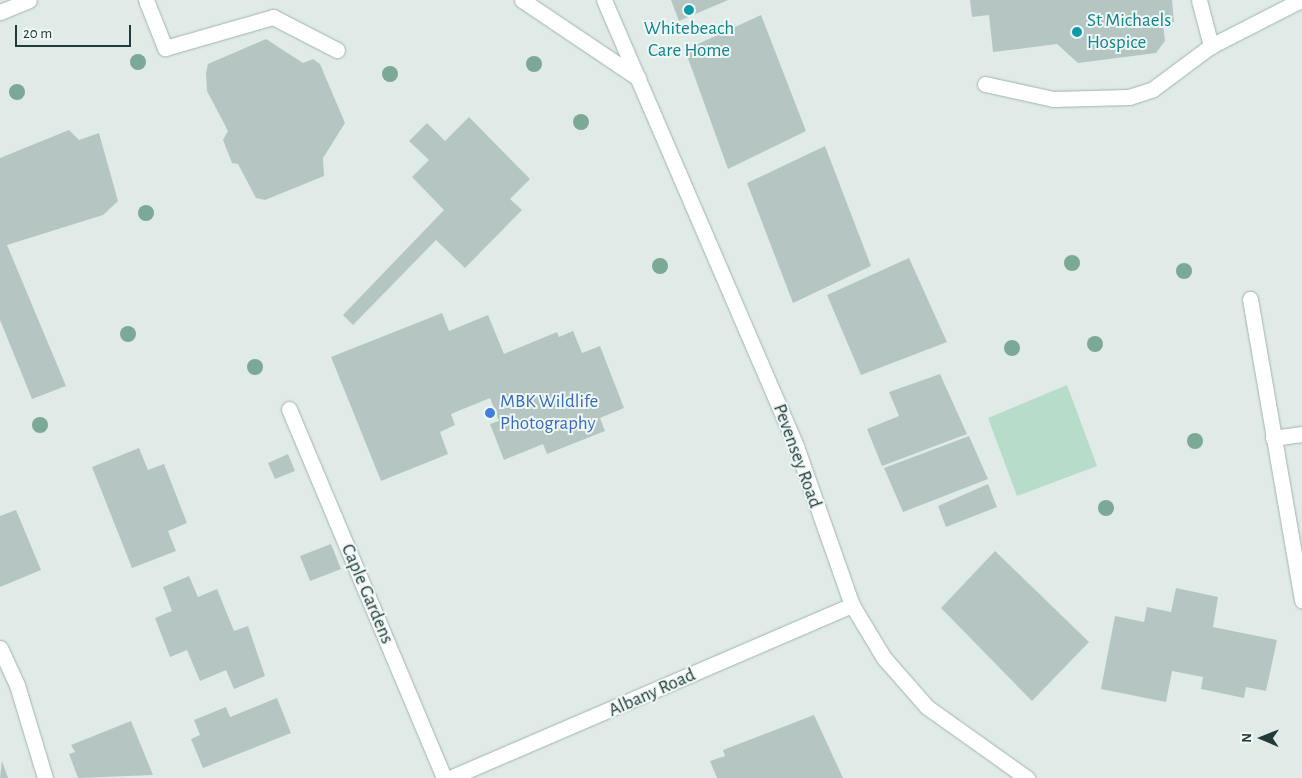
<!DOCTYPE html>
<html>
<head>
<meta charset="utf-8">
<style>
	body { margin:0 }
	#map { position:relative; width:1302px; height:778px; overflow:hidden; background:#e0ebe8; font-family:"Alegreya Sans",sans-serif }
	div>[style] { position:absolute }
	.green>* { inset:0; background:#b8dcca }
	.building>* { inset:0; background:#b5c6c2 }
	.roads { filter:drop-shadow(0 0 1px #a3b3b0) drop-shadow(0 0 1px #a3b3b0) }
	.minor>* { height:15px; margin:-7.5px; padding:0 7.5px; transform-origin:7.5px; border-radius:7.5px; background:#fff }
	.trees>* { width:16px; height:16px; margin:-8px; border-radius:50%; background:#7ca897 }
	.dots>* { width:14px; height:14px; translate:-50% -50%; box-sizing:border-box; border:2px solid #f0f8f5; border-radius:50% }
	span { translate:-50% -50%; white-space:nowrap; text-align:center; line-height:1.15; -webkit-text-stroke:4px #f0f8f5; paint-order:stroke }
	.culture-label { font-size:19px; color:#0d838f }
	.left { translate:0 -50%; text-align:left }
	.shop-label { font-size:19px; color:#366cbe }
	.street-label { font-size:19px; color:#213b3a }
	.north { position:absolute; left:1237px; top:713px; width:50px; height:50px; -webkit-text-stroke:4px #f0f8f5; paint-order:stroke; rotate:271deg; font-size:14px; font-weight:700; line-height:20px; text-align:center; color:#213b3a }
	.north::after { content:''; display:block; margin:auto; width:18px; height:22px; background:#213b3a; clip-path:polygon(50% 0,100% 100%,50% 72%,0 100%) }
	.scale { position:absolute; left:15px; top:25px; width:116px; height:22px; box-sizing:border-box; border:2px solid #213b3a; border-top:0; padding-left:6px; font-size:15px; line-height:18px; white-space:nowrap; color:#213b3a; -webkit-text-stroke:4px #f0f8f5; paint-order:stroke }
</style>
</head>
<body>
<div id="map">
	<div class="green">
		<i style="clip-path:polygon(1067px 385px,1097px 466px,1017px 496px,988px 418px)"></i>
	</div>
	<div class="building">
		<i style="clip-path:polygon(671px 0,728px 0,679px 21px)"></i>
		<i style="clip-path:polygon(970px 0,1172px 0,1174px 22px,1163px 23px,1165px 41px,1156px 53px,1078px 63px,1057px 44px,993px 52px,989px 15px,972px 17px)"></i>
		<i style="clip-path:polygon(761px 15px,806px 131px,728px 169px,685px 50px)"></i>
		<i style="clip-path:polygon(266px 39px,303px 63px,313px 59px,320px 64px,345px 123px,323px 158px,324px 176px,265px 200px,256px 198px,238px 164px,232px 163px,223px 140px,228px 131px,207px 91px,206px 73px,208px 64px)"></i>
		<i style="clip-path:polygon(469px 117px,530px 179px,510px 199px,522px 210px,465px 268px,436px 240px,353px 325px,343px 315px,444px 210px,412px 177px,429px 160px,409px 141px,427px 123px,445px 141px)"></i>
		<i style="clip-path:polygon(69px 130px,79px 140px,99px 133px,118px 201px,103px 215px,7px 245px,66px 386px,32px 399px,0 320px,0 158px)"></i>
		<i style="clip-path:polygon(825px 146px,871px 266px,793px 303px,747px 183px)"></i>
		<i style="clip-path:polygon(909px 258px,947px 342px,861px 375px,827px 295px)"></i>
		<i style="clip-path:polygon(442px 313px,449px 331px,488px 315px,504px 354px,557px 332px,559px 337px,573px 331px,582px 353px,600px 346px,624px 408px,600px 418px,605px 431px,547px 454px,543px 444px,504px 460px,490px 424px,499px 421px,490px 398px,451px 414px,455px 425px,440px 432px,448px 454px,381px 481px,331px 357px)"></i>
		<i style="clip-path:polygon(940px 374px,967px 434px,882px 466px,867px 429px,899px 416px,889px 392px)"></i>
		<i style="clip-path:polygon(969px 436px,988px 479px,903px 512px,884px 468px)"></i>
		<i style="clip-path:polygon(139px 448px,148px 470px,164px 464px,187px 523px,168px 531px,176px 551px,132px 568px,92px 467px)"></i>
		<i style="clip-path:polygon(288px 454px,295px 471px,275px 479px,268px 463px)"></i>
		<i style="clip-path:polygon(988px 484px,997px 507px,946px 527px,938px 506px)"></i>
		<i style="clip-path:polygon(16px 510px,41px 570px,0 587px,0 516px)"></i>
		<i style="clip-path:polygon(331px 544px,341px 569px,310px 581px,300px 556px)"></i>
		<i style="clip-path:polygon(995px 551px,1089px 642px,1032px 701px,941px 608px)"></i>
		<i style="clip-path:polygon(189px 576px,198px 597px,217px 589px,234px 631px,248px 626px,265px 676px,234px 689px,226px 670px,200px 681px,187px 650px,170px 657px,155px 618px,172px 611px,163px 587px)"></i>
		<i style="clip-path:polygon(1176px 588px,1218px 597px,1213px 627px,1277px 640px,1266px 691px,1246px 687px,1244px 698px,1201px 689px,1203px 677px,1172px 671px,1166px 702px,1101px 689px,1115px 616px,1144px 622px,1147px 607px,1171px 612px)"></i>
		<i style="clip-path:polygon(277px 698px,291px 733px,203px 768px,191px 739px,200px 735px,194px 720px,226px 707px,230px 717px)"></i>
		<i style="clip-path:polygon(814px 715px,843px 778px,717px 778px,710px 761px,725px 756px,723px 750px)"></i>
		<i style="clip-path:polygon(131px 721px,153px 775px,78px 778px,69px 754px,75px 752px,71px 745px)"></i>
		<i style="clip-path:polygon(2px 761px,8px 778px,0 778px)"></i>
	</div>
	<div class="roads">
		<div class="minor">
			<i style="left:146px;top:0;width:52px;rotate:68.4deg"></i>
			<i style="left:165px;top:48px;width:112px;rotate:-16deg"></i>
			<i style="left:273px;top:17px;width:72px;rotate:27.3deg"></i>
			<i style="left:522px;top:0;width:140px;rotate:33.9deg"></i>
			<i style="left:604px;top:0;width:486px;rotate:66.7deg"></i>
			<i style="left:796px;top:446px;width:169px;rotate:70.6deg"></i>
			<i style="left:852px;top:605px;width:62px;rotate:58.9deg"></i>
			<i style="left:884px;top:658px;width:65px;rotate:48.7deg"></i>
			<i style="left:927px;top:707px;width:123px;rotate:35.4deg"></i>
			<i style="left:1199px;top:0;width:48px;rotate:75.4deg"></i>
			<i style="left:0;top:12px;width:31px;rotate:-22deg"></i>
			<i style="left:985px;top:84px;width:70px;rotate:12.4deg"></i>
			<i style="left:1053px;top:99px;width:76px;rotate:-1.5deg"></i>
			<i style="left:1129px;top:97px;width:25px;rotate:-18deg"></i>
			<i style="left:1153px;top:89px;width:72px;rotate:-36.6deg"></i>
			<i style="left:1211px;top:46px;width:101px;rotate:-27.1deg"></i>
			<i style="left:1250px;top:299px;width:306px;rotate:80.2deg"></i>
			<i style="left:289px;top:409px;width:400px;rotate:67.2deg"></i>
			<i style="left:1273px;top:438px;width:29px;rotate:-8deg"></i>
			<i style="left:0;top:648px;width:41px;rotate:65.3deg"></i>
			<i style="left:17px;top:685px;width:97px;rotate:73.2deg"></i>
			<i style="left:450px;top:778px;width:438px;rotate:-23.3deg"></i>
		</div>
	</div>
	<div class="trees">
		<i style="left:138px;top:62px"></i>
		<i style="left:534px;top:64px"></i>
		<i style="left:390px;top:74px"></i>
		<i style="left:17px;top:92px"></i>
		<i style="left:581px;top:122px"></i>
		<i style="left:146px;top:213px"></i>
		<i style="left:1072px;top:263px"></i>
		<i style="left:660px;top:266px"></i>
		<i style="left:1184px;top:271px"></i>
		<i style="left:128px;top:334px"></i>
		<i style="left:1095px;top:344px"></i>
		<i style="left:1012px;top:348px"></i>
		<i style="left:255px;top:367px"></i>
		<i style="left:40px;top:425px"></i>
		<i style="left:1195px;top:441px"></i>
		<i style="left:1106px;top:508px"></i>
	</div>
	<div class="dots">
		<i style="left:689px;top:10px;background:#0f9aa8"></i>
		<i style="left:1077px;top:32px;background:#0f9aa8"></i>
		<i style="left:490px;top:413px;background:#3f7fe0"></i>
	</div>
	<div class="culture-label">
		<span class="left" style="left:1087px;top:32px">St Michaels<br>Hospice</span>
		<span style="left:689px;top:40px">Whitebeach<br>Care Home</span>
	</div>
	<div class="shop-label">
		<span class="left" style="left:500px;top:413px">MBK Wildlife<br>Photography</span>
	</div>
	<div class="street-label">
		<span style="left:797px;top:456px;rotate:70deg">Pevensey Road</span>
		<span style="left:367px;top:594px;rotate:67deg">Caple Gardens</span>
		<span style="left:652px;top:693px;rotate:-24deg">Albany Road</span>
	</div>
	<div class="north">N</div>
	<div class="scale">20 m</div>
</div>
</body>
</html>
